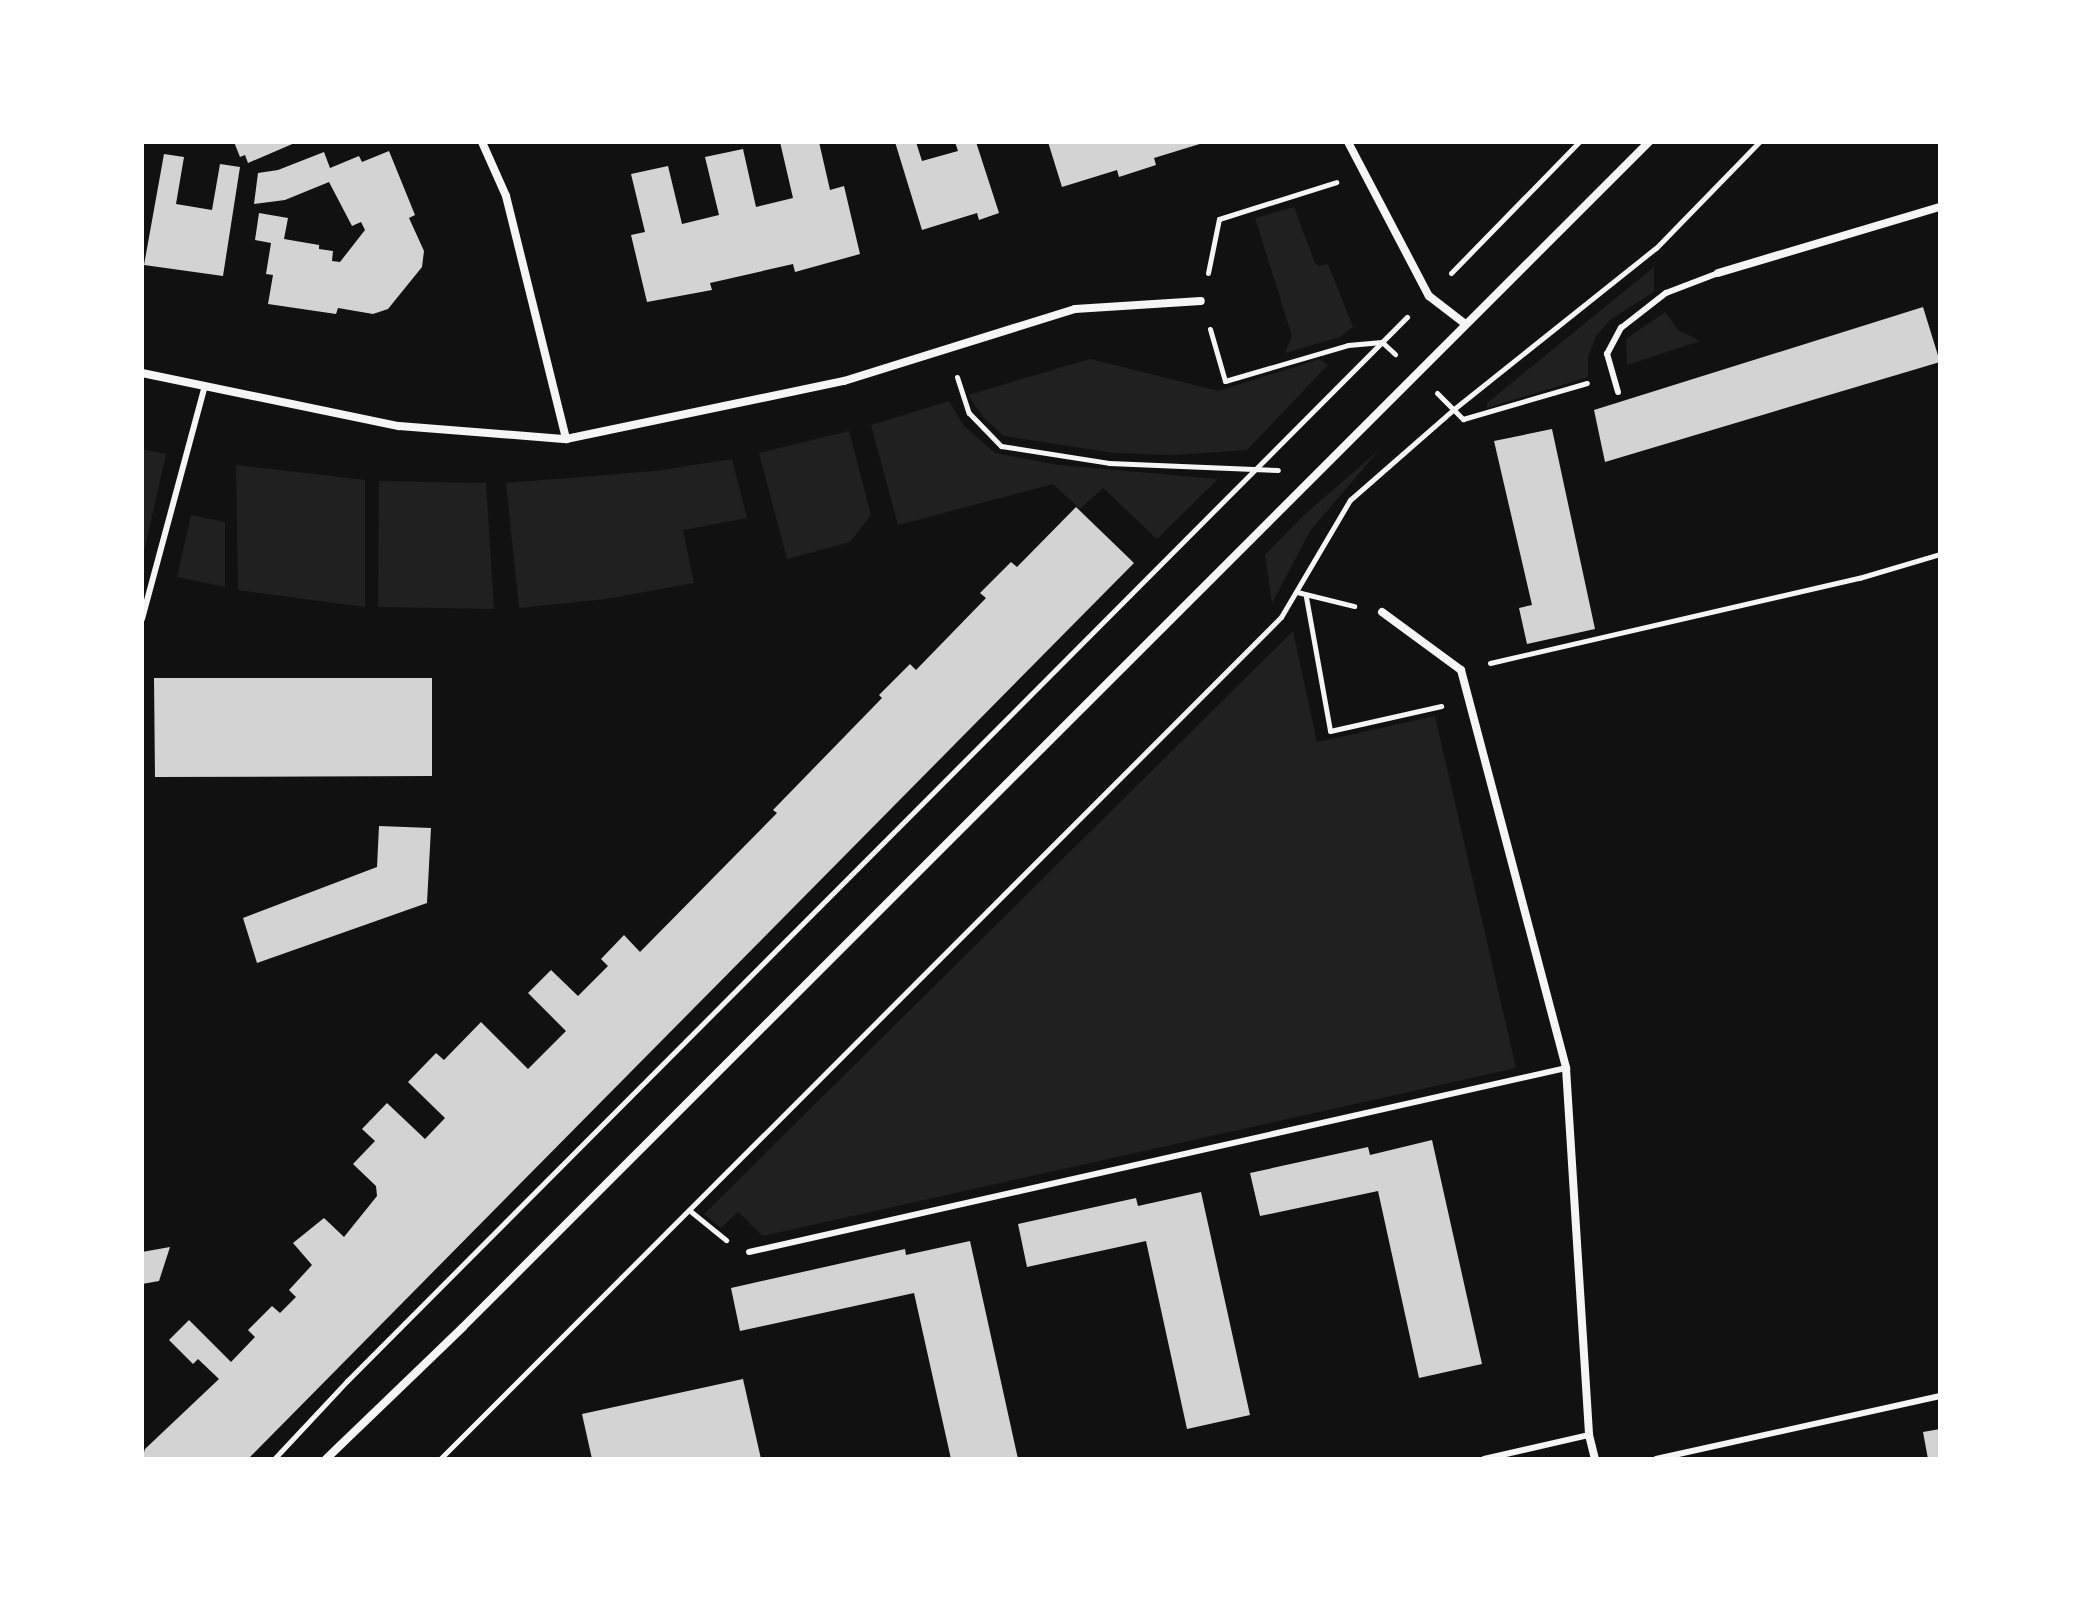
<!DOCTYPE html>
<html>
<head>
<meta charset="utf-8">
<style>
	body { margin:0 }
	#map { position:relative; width:2082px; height:1601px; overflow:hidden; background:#111; font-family:"PT Sans Narrow",sans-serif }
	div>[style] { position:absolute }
	.green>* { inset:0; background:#202020 }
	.building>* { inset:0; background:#d3d3d3 }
	.path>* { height:5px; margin:-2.5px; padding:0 2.5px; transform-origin:2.5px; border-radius:2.5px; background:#f5f5f5 }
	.service>* { height:6px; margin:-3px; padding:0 3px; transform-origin:3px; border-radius:3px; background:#f5f5f5 }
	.minor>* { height:8px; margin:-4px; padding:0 4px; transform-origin:4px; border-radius:4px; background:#f5f5f5 }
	span { translate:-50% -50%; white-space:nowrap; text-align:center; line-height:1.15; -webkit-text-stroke:6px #fff; paint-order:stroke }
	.frame { position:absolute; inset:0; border:144px solid #fff; pointer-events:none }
</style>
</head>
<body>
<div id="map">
	<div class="green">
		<i style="clip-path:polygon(1294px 207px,1315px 263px,1319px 266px,1328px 264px,1353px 327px,1340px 337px,1285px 353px,1292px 336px,1255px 218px)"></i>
		<i style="clip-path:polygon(1654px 267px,1654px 292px,1610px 320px,1596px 336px,1588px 357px,1588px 377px,1487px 408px,1487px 403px)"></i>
		<i style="clip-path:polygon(1665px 312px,1678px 330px,1700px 341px,1627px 365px,1626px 339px)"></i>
		<i style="clip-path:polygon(1090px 359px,1218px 391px,1320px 359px,1328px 365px,1247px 450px,1174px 455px,1113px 453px,1011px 437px,1004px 436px,984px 418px,968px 395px)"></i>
		<i style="clip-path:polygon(949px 401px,963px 425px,995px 453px,1059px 465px,1218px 479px,1157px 539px,1103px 488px,1080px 509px,1053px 484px,898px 525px,871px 425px)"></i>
		<i style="clip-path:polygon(849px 431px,871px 515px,850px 542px,787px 559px,759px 453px)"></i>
		<i style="clip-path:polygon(142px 449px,166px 454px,142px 560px)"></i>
		<i style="clip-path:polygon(1379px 450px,1310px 531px,1272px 603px,1265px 555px,1304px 515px)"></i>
		<i style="clip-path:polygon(732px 459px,747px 518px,683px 530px,694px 583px,606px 599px,519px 608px,506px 483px,655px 471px)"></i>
		<i style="clip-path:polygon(236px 465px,365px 480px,365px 607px,238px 590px)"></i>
		<i style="clip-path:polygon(379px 481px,486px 483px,494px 609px,378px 607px)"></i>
		<i style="clip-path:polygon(191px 515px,225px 522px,225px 587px,177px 577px)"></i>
		<i style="clip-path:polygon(1293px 631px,1317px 742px,1435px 716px,1516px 1068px,763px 1236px,738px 1212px,721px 1228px,704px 1214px)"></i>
	</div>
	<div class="building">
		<i style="clip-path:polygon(234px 142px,297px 142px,248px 163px,245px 155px,240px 157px)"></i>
		<i style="clip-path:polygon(780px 142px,819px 142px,830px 190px,844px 186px,860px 254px,795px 272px,793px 264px,710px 283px,712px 290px,647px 302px,631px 235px,645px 232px,631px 174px,668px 166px,682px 224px,719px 215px,705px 157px,743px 149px,756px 207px,793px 198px)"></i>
		<i style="clip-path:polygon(895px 142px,916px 142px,922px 161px,958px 151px,955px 142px,976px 142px,999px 213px,979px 220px,977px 213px,922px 230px)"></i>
		<i style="clip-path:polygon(1048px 142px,1203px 142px,1203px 143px,1154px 158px,1156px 165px,1119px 177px,1117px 170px,1062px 187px)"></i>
		<i style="clip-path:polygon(389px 151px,415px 215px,409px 218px,424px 251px,422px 267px,388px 309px,373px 314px,338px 308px,336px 314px,268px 304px,273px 275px,266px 274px,271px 243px,255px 240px,259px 213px,288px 218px,284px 239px,319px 245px,319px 249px,333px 251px,332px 261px,340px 262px,365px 230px,361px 222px,352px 226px,329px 182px,285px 200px,254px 204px,258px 173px,278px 170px,324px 152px,330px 168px,359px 156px,362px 162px)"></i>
		<i style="clip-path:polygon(164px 154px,184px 157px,176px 204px,212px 210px,220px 164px,240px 167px,223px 276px,144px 265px)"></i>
		<i style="clip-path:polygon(1923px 307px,1940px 362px,1605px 462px,1594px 410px)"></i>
		<i style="clip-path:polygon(1552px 429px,1595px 629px,1527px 644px,1519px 608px,1532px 605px,1494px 441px)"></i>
		<i style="clip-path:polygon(1076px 507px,1134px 563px,248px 1459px,142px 1459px,145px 1449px,219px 1379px,198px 1359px,193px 1364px,169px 1340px,189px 1320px,231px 1362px,255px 1337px,248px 1330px,272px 1306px,280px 1313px,296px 1297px,289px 1290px,312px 1265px,293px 1243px,324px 1218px,344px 1237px,377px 1196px,376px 1186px,353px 1164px,375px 1141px,362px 1129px,387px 1103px,425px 1139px,445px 1118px,408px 1082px,436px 1053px,444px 1060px,481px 1022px,528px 1069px,566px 1031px,528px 993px,551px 970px,578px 996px,608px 966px,601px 959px,624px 935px,640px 952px,777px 813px,773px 810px,882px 698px,879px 695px,910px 664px,916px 670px,986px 598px,980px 593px,1011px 562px,1017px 567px)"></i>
		<i style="clip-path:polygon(154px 678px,432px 678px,432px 776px,155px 777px)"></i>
		<i style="clip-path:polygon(379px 826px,431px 828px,427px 903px,257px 963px,243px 918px,377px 867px)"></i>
		<i style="clip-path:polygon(1432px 1140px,1482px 1364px,1419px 1378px,1378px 1191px,1260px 1216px,1250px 1173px,1368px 1147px,1370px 1155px)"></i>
		<i style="clip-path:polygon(1201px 1192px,1250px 1415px,1187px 1429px,1146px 1241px,1027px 1267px,1018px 1224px,1136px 1198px,1138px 1206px)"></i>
		<i style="clip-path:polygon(970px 1241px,1018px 1459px,951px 1459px,914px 1293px,740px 1331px,731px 1288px,905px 1249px,906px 1255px)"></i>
		<i style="clip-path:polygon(170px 1247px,159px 1281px,142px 1284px,142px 1252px)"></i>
		<i style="clip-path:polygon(743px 1379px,761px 1459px,592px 1459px,582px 1414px)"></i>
		<i style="clip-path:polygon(1940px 1429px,1940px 1459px,1928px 1459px,1923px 1432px)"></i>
	</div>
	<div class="path">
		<i style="left:1208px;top:273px;width:55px;rotate:-78.5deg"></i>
		<i style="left:1219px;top:219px;width:123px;rotate:-17.5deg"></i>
		<i style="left:1451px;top:273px;width:183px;rotate:-45.7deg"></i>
		<i style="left:1210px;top:329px;width:54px;rotate:73.9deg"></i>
		<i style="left:1225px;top:381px;width:128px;rotate:-16.3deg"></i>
		<i style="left:1348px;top:345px;width:34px;rotate:-5deg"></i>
		<i style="left:1382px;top:342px;width:18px;rotate:43deg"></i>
		<i style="left:957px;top:377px;width:38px;rotate:72deg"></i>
		<i style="left:969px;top:413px;width:46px;rotate:45.9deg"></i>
		<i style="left:1001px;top:446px;width:109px;rotate:8.9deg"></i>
		<i style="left:1109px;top:463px;width:169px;rotate:2.4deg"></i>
		<i style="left:1437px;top:393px;width:37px;rotate:45deg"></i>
		<i style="left:1463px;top:419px;width:129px;rotate:-16.2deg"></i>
		<i style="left:1297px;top:592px;width:59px;rotate:13.8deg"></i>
		<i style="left:1306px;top:597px;width:136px;rotate:79.8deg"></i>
		<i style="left:1330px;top:731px;width:114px;rotate:-12.7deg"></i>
		<i style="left:1490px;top:663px;width:379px;rotate:-13deg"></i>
		<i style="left:1859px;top:578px;width:84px;rotate:-16.5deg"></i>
		<i style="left:689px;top:1210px;width:48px;rotate:39deg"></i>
		<i style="left:274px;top:1459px;width:107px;rotate:-46.9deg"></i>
		<i style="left:347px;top:1381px;width:1502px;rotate:-45.11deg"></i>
		<i style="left:440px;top:1459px;width:1190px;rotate:-45.03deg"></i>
		<i style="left:1281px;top:617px;width:136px;rotate:-59.5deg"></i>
		<i style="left:1350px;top:500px;width:138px;rotate:-41.2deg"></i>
		<i style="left:1454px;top:409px;width:258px;rotate:-38.6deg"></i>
		<i style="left:1656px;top:248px;width:148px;rotate:-45.8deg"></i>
	</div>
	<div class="service">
		<i style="left:1618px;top:392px;width:40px;rotate:-106deg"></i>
		<i style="left:1607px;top:354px;width:30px;rotate:-62deg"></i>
		<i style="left:1621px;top:328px;width:57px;rotate:-37.9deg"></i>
		<i style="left:1666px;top:293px;width:56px;rotate:-21deg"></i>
		<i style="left:142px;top:619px;width:241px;rotate:-74.9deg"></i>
		<i style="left:749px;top:1252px;width:837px;rotate:-12.69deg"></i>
		<i style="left:1484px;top:1459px;width:108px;rotate:-12.9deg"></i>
		<i style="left:1656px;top:1459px;width:291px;rotate:-12.5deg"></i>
	</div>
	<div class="minor">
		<i style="left:482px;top:142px;width:59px;rotate:66deg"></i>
		<i style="left:506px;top:196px;width:250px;rotate:76.1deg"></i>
		<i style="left:1348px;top:142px;width:174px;rotate:62.3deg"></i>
		<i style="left:1429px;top:296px;width:44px;rotate:37.6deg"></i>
		<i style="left:1718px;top:273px;width:232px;rotate:-16.6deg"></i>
		<i style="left:142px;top:373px;width:262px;rotate:11.7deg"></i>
		<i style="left:399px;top:426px;width:168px;rotate:4.5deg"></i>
		<i style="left:566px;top:439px;width:284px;rotate:-11.8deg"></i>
		<i style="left:844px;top:381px;width:242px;rotate:-17.3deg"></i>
		<i style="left:1075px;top:309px;width:126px;rotate:-3.6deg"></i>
		<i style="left:1382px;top:612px;width:98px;rotate:36.3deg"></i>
		<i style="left:1461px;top:670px;width:412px;rotate:75.2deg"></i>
		<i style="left:1566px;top:1068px;width:368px;rotate:86.4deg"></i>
		<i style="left:1589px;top:1435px;width:25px;rotate:76deg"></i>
		<i style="left:326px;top:1459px;width:190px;rotate:-43.9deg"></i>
		<i style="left:463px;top:1327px;width:1677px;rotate:-44.98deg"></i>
	</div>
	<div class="frame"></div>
</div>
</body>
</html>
